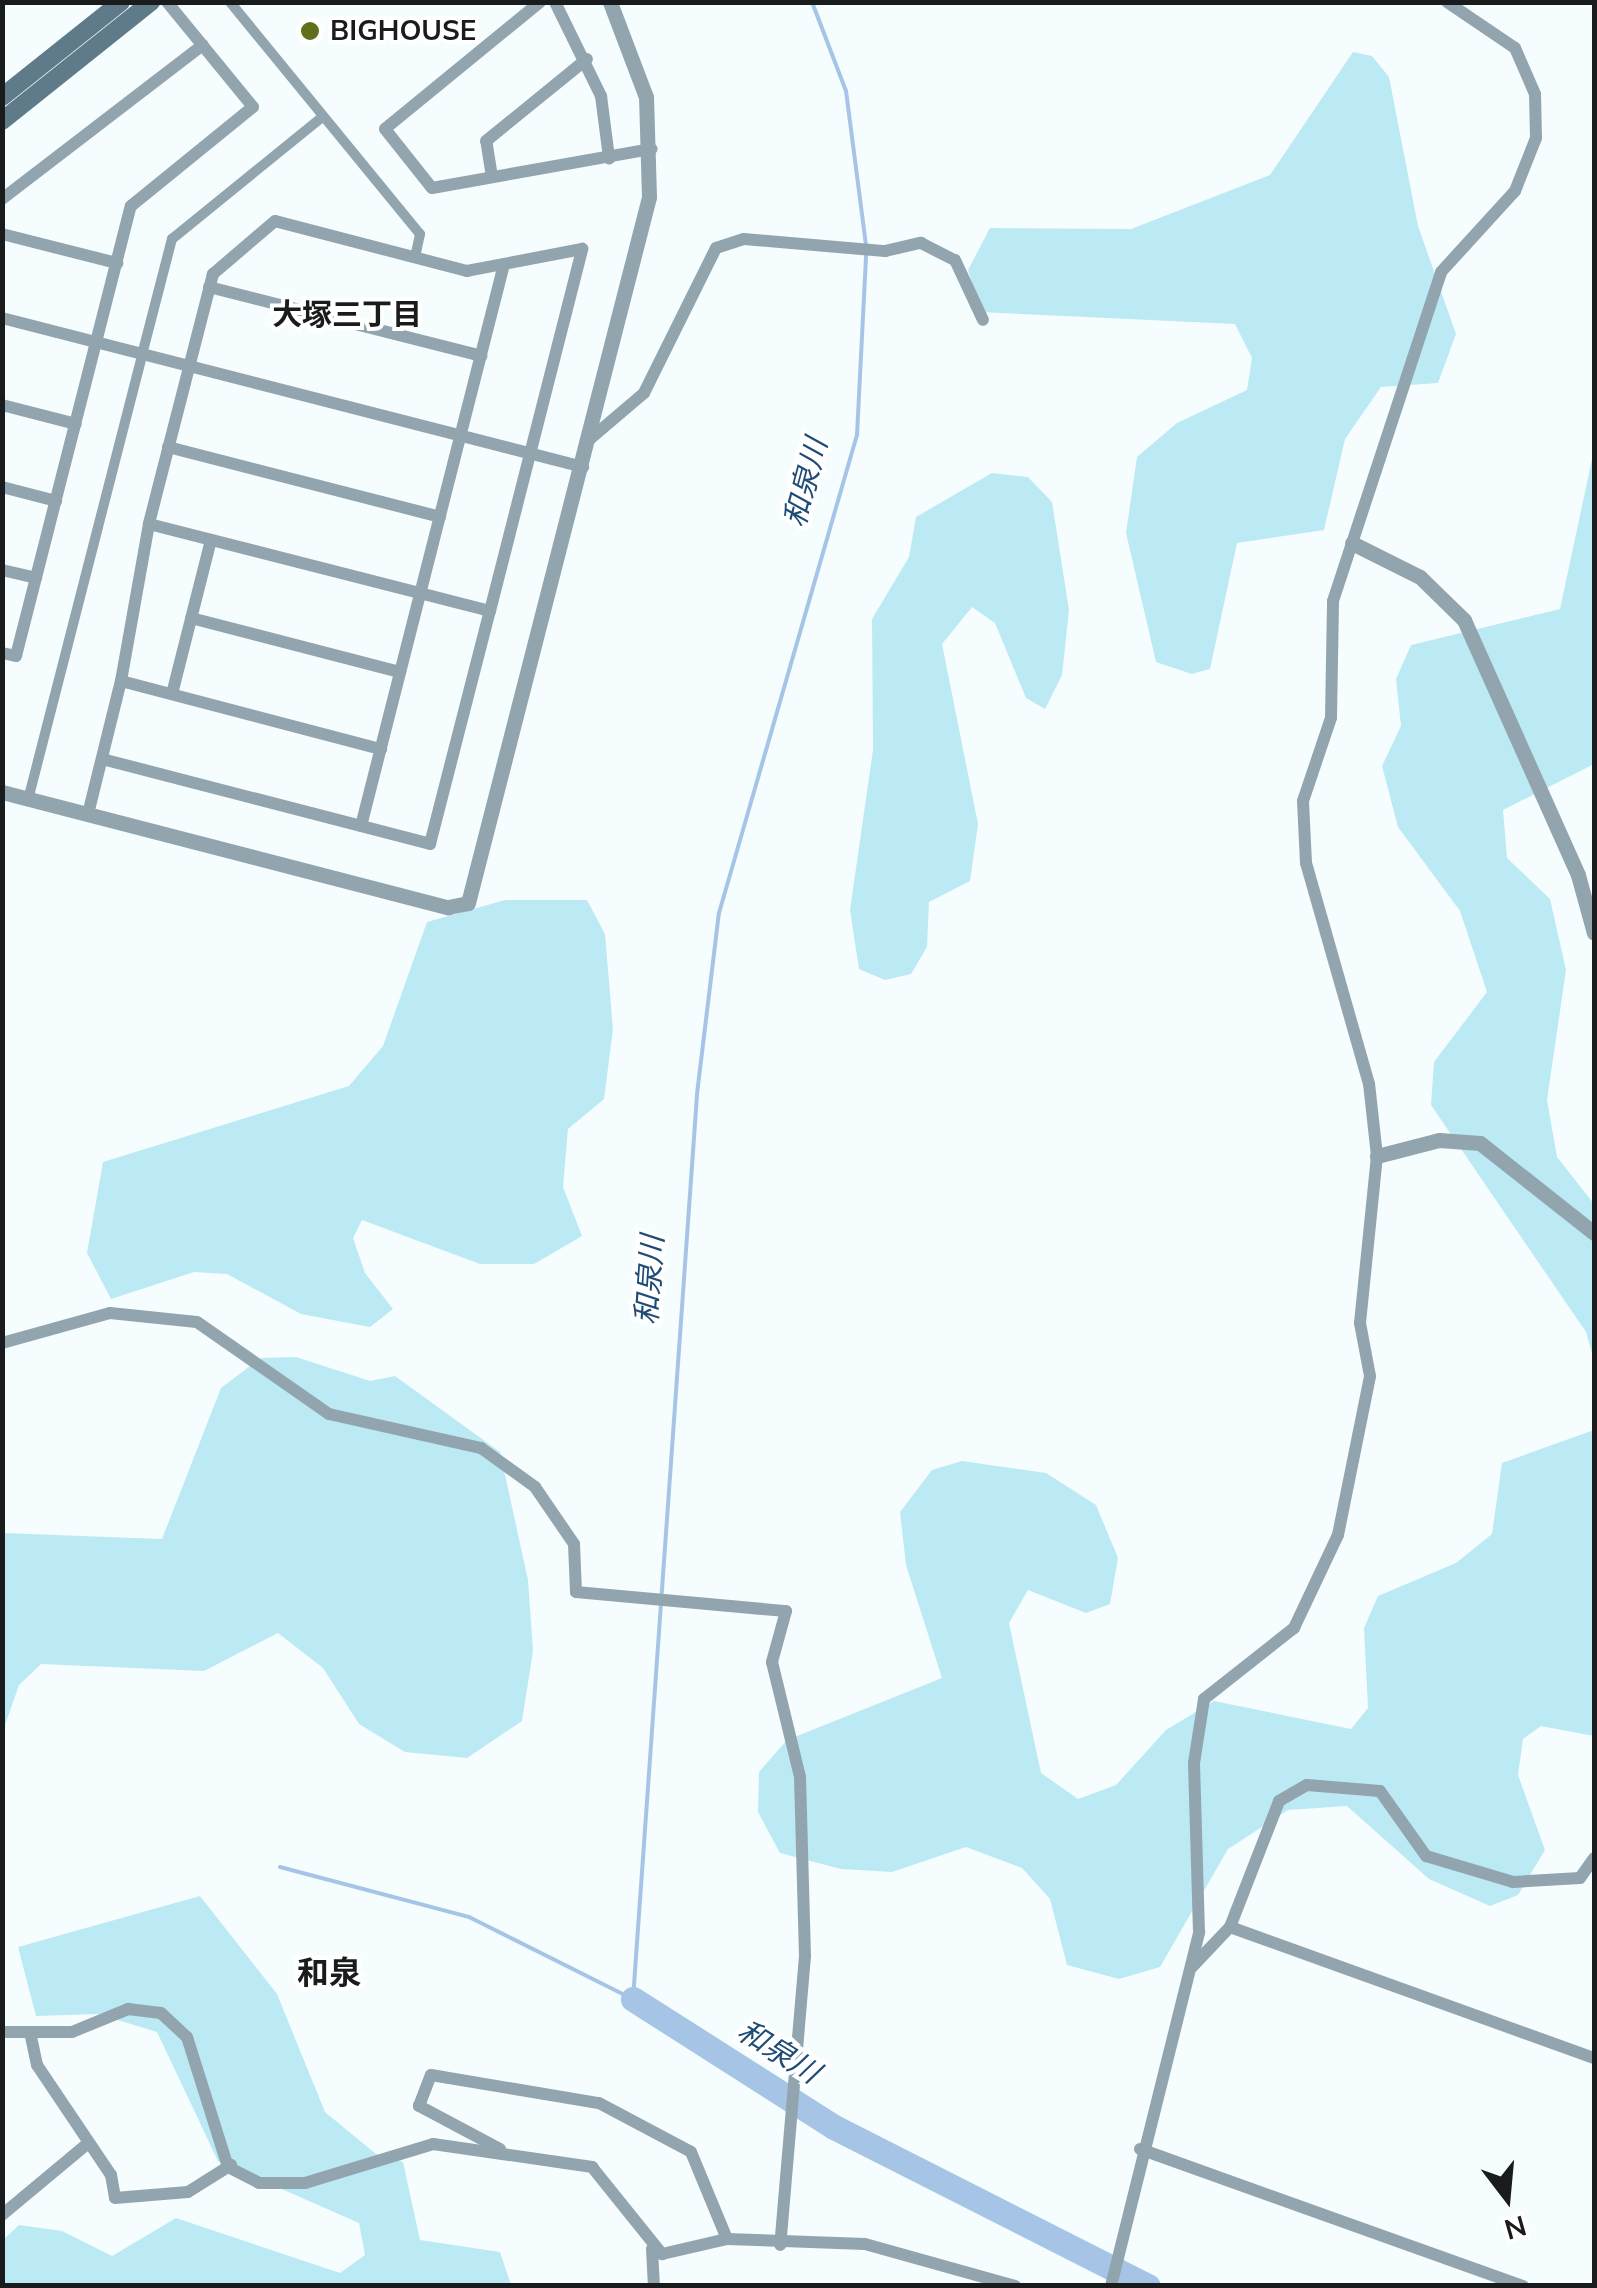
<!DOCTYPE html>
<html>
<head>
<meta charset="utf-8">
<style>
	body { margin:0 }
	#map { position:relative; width:1597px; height:2288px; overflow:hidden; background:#f5fdfe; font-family:"Nunito Sans","Noto Sans JP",sans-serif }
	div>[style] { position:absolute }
	.green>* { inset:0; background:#bceaf4 }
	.stream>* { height:4px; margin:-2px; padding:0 2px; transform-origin:2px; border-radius:2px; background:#a6c5e6 }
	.river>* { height:25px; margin:-12.5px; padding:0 12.5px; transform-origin:12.5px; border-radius:12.5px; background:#a6c5e6 }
	.pedestrian>* { height:10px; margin:-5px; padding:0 5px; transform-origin:5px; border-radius:5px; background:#92a5af }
	.minor>* { height:12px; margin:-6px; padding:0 6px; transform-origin:6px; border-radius:6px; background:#92a5af }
	.tertiary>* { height:15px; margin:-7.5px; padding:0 7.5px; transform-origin:7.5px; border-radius:7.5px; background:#92a5af }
	.secondary>* { height:18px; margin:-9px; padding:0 9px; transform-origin:9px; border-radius:9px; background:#5f7b8a }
	.dots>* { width:28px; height:28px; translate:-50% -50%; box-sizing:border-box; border:5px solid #fff; border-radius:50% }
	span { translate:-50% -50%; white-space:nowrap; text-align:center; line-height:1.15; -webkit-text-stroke:8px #fff; paint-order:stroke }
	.poi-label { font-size:28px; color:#191b1c; font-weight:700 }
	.left { translate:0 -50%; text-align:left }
	.neighbourhood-label { font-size:30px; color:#191b1c; font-weight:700 }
	.water-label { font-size:30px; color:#1e4c76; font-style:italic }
	.quarter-label { font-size:32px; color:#191b1c; font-weight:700 }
	.frame { position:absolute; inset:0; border:5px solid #191b1c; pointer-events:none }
	.north { position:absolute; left:1457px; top:2148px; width:100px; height:100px; -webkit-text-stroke:8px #fff; paint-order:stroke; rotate:164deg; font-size:28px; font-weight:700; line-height:40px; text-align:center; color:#191b1c }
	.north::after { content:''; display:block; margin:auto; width:35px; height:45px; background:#191b1c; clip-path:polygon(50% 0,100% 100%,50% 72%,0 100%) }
</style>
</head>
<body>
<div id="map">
	<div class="green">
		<i style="clip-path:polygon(1353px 52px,1372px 56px,1389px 77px,1418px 226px,1456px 334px,1438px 383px,1381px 387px,1345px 439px,1324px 530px,1237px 543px,1210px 669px,1192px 674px,1156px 662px,1126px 533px,1137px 457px,1177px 423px,1247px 390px,1252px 358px,1235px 324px,981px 312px,968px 270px,990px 228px,1131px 229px,1270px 175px)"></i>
		<i style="clip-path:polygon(1594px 450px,1594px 764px,1503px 810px,1507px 858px,1550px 899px,1566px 970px,1547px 1100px,1557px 1157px,1594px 1204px,1594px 1360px,1586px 1332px,1431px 1105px,1434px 1062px,1487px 992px,1460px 911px,1398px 827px,1382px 766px,1401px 726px,1396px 679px,1411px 645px,1560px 609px)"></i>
		<i style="clip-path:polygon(992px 473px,1028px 477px,1052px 502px,1069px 610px,1062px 675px,1045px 709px,1026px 698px,995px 623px,972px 607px,942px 644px,978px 824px,970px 881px,929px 902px,927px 947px,911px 974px,885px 980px,859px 969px,850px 910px,873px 750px,872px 619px,909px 557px,916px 517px)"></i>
		<i style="clip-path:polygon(505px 900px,587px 900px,605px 934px,613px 1029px,604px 1099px,568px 1129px,563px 1187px,582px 1236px,534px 1264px,480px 1264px,362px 1220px,353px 1238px,365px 1273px,393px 1309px,370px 1327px,301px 1314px,227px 1274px,194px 1272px,111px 1299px,87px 1253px,103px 1162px,349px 1086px,383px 1046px,427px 922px)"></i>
		<i style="clip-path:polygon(296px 1357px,370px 1381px,395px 1376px,500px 1452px,528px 1580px,533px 1651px,522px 1721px,467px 1758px,405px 1752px,359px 1724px,323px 1668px,278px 1633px,204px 1671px,41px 1664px,19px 1685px,3px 1731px,3px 1533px,162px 1539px,221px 1388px,261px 1358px)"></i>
		<i style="clip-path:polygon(1594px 1430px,1594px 1736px,1541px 1726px,1523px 1739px,1518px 1775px,1545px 1850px,1518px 1895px,1490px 1906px,1429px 1879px,1347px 1806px,1288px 1810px,1228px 1849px,1160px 1967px,1119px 1979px,1067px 1965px,1050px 1899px,1022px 1868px,966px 1847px,892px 1872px,841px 1869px,780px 1853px,758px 1812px,759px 1772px,787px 1740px,942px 1678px,906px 1565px,900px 1512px,932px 1470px,962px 1461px,1046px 1473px,1096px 1505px,1118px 1558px,1110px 1604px,1086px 1613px,1028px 1590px,1009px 1623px,1041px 1773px,1078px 1799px,1116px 1785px,1166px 1730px,1214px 1701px,1351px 1729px,1368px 1708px,1364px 1628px,1378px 1596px,1456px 1563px,1492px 1534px,1502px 1463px)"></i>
		<i style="clip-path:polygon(200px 1896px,277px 1994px,325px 2112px,376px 2154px,403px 2162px,420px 2240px,500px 2252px,511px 2285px,3px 2285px,2px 2241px,19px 2225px,62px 2231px,112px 2256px,176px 2218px,340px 2273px,365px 2255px,359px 2223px,218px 2161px,157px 2032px,98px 2014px,36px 2016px,18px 1947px)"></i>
	</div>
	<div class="stream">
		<i style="left:812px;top:2px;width:95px;rotate:69.1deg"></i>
		<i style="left:846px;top:91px;width:155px;rotate:82.6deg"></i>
		<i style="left:280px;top:1867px;width:196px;rotate:14.8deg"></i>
		<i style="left:469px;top:1917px;width:183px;rotate:26.6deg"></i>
		<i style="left:633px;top:1999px;width:907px;rotate:-85.95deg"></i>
		<i style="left:697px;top:1094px;width:182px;rotate:-83.1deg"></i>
		<i style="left:719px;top:913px;width:498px;rotate:-73.9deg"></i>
		<i style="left:857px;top:435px;width:180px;rotate:-87.1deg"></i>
	</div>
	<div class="river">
		<i style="left:633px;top:1999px;width:238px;rotate:32.5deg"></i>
		<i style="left:834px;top:2127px;width:352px;rotate:26.9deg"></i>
	</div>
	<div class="pedestrian">
		<i style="left:230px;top:2px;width:300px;rotate:50.7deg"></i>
		<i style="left:420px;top:234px;width:24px;rotate:102deg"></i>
		<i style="left:144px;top:347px;width:112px;rotate:-75.5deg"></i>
		<i style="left:172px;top:239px;width:193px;rotate:-39.1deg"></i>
		<i style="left:30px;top:792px;width:445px;rotate:-75.6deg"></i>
	</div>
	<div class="minor">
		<i style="left:540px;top:2px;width:200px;rotate:140.7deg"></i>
		<i style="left:385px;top:129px;width:75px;rotate:51.5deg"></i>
		<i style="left:432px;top:188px;width:223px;rotate:-10.1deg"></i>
		<i style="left:555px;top:2px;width:105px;rotate:63.9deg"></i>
		<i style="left:601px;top:96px;width:63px;rotate:82.6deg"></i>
		<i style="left:492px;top:177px;width:36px;rotate:-99deg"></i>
		<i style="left:486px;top:141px;width:130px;rotate:-39.1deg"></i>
		<i style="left:2px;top:199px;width:253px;rotate:-37.5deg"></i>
		<i style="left:2px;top:234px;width:119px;rotate:14.2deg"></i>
		<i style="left:209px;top:287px;width:281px;rotate:14.2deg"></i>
		<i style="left:2px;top:318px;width:600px;rotate:14.38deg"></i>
		<i style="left:2px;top:405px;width:76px;rotate:14.4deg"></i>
		<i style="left:590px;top:439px;width:71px;rotate:-40.4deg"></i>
		<i style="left:644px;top:393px;width:162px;rotate:-63.6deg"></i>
		<i style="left:716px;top:248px;width:29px;rotate:-18deg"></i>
		<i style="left:744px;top:239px;width:142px;rotate:4.9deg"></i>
		<i style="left:885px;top:251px;width:37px;rotate:-13deg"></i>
		<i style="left:921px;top:243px;width:38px;rotate:27deg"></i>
		<i style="left:955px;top:260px;width:66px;rotate:65deg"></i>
		<i style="left:168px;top:447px;width:281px;rotate:14.4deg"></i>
		<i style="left:2px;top:487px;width:56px;rotate:14.5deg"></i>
		<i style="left:2px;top:570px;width:35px;rotate:13deg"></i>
		<i style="left:191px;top:618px;width:216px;rotate:14.5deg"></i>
		<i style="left:2px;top:653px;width:14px;rotate:12deg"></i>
		<i style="left:16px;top:656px;width:464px;rotate:-75.7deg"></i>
		<i style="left:131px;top:206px;width:157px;rotate:-39.1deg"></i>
		<i style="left:253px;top:107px;width:136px;rotate:-129.3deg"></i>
		<i style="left:121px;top:681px;width:159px;rotate:-79.9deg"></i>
		<i style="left:172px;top:694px;width:159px;rotate:-75.8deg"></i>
		<i style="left:102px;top:759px;width:339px;rotate:14.5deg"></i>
		<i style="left:430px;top:844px;width:241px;rotate:-75.6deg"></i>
		<i style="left:490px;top:611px;width:374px;rotate:-75.7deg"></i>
		<i style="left:582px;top:249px;width:117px;rotate:169.2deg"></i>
		<i style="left:467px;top:271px;width:198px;rotate:-165.4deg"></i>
		<i style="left:275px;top:221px;width:82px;rotate:139.5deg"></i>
		<i style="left:213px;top:274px;width:258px;rotate:104.4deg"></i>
		<i style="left:149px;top:524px;width:352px;rotate:14.3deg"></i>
		<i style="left:88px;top:814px;width:137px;rotate:-76.1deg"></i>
		<i style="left:121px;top:681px;width:269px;rotate:14.7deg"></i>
		<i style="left:361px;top:826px;width:580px;rotate:-75.72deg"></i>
		<i style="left:2px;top:1343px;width:112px;rotate:-15.5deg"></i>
		<i style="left:110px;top:1313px;width:87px;rotate:5.9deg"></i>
		<i style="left:197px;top:1322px;width:161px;rotate:34.9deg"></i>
		<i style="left:329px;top:1414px;width:156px;rotate:12.6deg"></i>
		<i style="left:481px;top:1448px;width:67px;rotate:35.8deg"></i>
		<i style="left:535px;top:1487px;width:69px;rotate:55.6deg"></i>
		<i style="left:574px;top:1544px;width:48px;rotate:87.6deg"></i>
		<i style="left:576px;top:1592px;width:211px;rotate:5.2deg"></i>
		<i style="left:786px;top:1611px;width:53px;rotate:105.4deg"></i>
		<i style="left:772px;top:1662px;width:118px;rotate:76.3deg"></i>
		<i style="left:800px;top:1777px;width:179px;rotate:88.4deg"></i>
		<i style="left:805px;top:1956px;width:290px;rotate:94.9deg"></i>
		<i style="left:1230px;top:1927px;width:135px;rotate:-68.7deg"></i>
		<i style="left:1279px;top:1801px;width:32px;rotate:-30deg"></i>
		<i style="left:1307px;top:1785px;width:73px;rotate:4.7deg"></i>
		<i style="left:1380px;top:1791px;width:80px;rotate:54.7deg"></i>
		<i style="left:1426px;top:1856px;width:91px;rotate:16.6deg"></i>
		<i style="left:1513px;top:1882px;width:67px;rotate:-3.4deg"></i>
		<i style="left:1580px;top:1878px;width:24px;rotate:-55deg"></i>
		<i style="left:1191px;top:1968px;width:57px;rotate:-46.4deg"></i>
		<i style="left:1230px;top:1927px;width:387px;rotate:19.8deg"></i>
		<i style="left:2px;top:2032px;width:70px"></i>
		<i style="left:72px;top:2032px;width:61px;rotate:-22.3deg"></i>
		<i style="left:128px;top:2009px;width:33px;rotate:7deg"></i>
		<i style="left:161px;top:2013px;width:35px;rotate:43deg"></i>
		<i style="left:187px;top:2037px;width:136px;rotate:72.5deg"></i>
		<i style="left:228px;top:2167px;width:35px;rotate:27deg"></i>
		<i style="left:259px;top:2183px;width:46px"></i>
		<i style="left:305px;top:2183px;width:134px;rotate:-16.9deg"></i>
		<i style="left:433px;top:2144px;width:161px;rotate:8.2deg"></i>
		<i style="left:592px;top:2167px;width:112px;rotate:51.2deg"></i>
		<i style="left:662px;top:2254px;width:67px;rotate:-13deg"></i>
		<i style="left:727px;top:2239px;width:138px;rotate:2.1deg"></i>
		<i style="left:865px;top:2244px;width:156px;rotate:15.6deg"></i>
		<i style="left:30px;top:2032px;width:34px;rotate:78deg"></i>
		<i style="left:37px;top:2065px;width:133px;rotate:56.1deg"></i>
		<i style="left:111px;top:2175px;width:23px;rotate:80deg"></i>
		<i style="left:115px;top:2198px;width:73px;rotate:-4.7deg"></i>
		<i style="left:188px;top:2192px;width:51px;rotate:-32.1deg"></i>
		<i style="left:500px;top:2149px;width:92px;rotate:-152deg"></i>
		<i style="left:419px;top:2106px;width:33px;rotate:-69deg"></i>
		<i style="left:431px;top:2075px;width:170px;rotate:9.5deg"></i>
		<i style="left:599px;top:2103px;width:104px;rotate:28deg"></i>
		<i style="left:691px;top:2152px;width:94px;rotate:67.5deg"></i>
		<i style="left:1140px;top:2149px;width:407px;rotate:19.7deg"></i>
		<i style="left:2px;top:2215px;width:109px;rotate:-39.8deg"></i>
		<i style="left:652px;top:2249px;width:37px;rotate:87deg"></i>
		<i style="left:1111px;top:2286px;width:365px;rotate:-76deg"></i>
		<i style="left:1199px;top:1932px;width:169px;rotate:-91.7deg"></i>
		<i style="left:1194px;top:1763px;width:65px;rotate:-81.1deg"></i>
		<i style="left:1204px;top:1699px;width:115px;rotate:-38.3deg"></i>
		<i style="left:1294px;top:1628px;width:103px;rotate:-64.7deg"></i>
		<i style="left:1338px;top:1535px;width:162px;rotate:-78.6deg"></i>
		<i style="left:1370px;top:1376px;width:54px;rotate:-100.7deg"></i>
		<i style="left:1360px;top:1323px;width:168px;rotate:-84.2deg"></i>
		<i style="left:1377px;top:1156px;width:72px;rotate:-96.3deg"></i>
		<i style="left:1369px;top:1084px;width:230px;rotate:-105.9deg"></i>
		<i style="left:1306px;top:863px;width:62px;rotate:-92.8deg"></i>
		<i style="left:1303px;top:801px;width:88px;rotate:-71.4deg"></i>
		<i style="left:1331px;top:718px;width:117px;rotate:-89deg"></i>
		<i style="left:1333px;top:601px;width:346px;rotate:-71.8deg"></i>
		<i style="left:1441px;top:272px;width:110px;rotate:-47.6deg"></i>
		<i style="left:1515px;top:191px;width:57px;rotate:-68.4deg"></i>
		<i style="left:1536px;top:138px;width:44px;rotate:-91.3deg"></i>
		<i style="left:1535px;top:94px;width:50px;rotate:-113.5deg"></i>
		<i style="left:1515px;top:48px;width:82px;rotate:-145.9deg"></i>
	</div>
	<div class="tertiary">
		<i style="left:1352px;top:543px;width:76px;rotate:26.6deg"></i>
		<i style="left:1420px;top:577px;width:62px;rotate:44.3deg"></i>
		<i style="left:1464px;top:620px;width:279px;rotate:65.9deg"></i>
		<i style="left:1578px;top:875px;width:60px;rotate:74.6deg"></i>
		<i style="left:2px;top:792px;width:461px;rotate:14.5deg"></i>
		<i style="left:448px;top:907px;width:20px;rotate:-11deg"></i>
		<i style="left:468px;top:903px;width:729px;rotate:-75.62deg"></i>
		<i style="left:649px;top:197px;width:100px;rotate:-91.7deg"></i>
		<i style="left:646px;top:97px;width:102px;rotate:-110.8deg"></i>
		<i style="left:1377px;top:1156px;width:64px;rotate:-14.5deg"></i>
		<i style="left:1439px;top:1140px;width:41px;rotate:4.2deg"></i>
		<i style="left:1480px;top:1143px;width:145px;rotate:38.3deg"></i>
	</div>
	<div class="secondary">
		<i style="left:2px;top:97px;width:152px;rotate:-38.6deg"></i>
		<i style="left:2px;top:121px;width:191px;rotate:-38.6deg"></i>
	</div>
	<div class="dots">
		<i style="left:310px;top:31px;background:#606f1a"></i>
	</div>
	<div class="poi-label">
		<span class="left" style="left:330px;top:31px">BIGHOUSE</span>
	</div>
	<div class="neighbourhood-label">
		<span style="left:347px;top:316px">大塚三丁目</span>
	</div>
	<div class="water-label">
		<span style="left:807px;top:483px;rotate:-75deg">和泉川</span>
		<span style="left:651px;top:1280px;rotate:-86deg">和泉川</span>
		<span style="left:778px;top:2053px;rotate:32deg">和泉川</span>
	</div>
	<div class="quarter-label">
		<span style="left:329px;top:1974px">和泉</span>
	</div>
	<div class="frame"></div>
	<div class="north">N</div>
</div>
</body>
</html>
